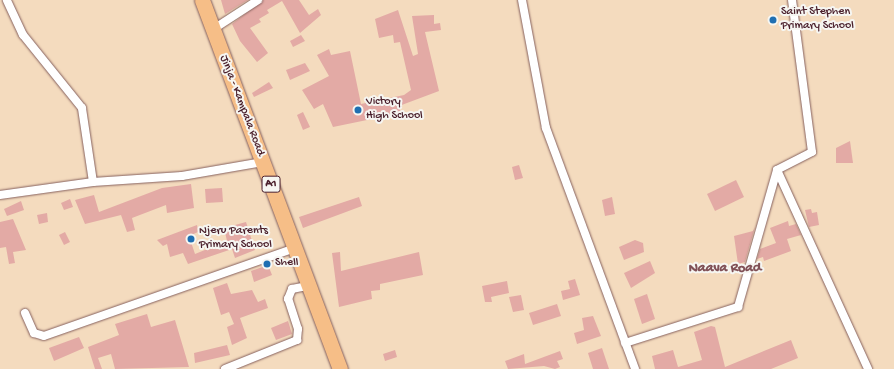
<!DOCTYPE html>
<html>
<head>
<meta charset="utf-8">
<style>
	body { margin:0 }
	#map { position:relative; width:894px; height:369px; overflow:hidden; background:#f4dbbe; font-family:"Gochi Hand",sans-serif }
	div>[style] { position:absolute }
	.building>* { inset:0; background:#e3aaa5 }
	.roads { filter:drop-shadow(0 0 1px #86615e) drop-shadow(0 0 1px #86615e) }
	.street>* { height:8px; margin:-4px; padding:0 4px; transform-origin:4px; border-radius:4px; background:#fff }
	.highway>* { height:15px; margin:-7.5px; padding:0 7.5px; transform-origin:7.5px; border-radius:7.5px; background:#f6be87 }
	.dots>* { width:11px; height:11px; translate:-50% -50%; box-sizing:border-box; border:2px solid #f6f6f2; border-radius:50% }
	span { translate:-50% -50%; white-space:nowrap; text-align:center; line-height:1.15; -webkit-text-stroke:4px #f6f6f2; paint-order:stroke }
	.shield-label span { padding:1px 3px; background:#f6f6f2; border:1px solid; border-radius:3px; -webkit-text-stroke-width:0 }
	.shield-label { font-size:11px; color:#4a1f2b; font-weight:700 }
	.poi-label { font-size:12px; color:#4a1f2b }
	.left { translate:0 -50%; text-align:left }
	.street-label { font-size:12px; color:#4a1f2b }
	.quarter-label { font-size:14px; color:#805056; font-weight:700 }
</style>
</head>
<body>
<div id="map">
	<div class="building">
		<i style="clip-path:polygon(221px 0,248px 0,225px 14px)"></i>
		<i style="clip-path:polygon(263px 0,299px 0,309px 15px,318px 9px,321px 15px,300px 33px,282px 1px,267px 10px,269px 13px,259px 19px,261px 22px,250px 28px,268px 53px,257px 62px,240px 41px,232px 24px)"></i>
		<i style="clip-path:polygon(398px 10px,413px 56px,418px 54px,412px 16px,434px 15px,434px 24px,440px 23px,441px 30px,425px 32px,439px 91px,399px 106px,401px 113px,333px 127px,323px 104px,314px 109px,302px 90px,329px 76px,317px 55px,329px 49px,331px 55px,350px 51px,361px 104px,404px 95px,411px 90px,400px 42px,394px 43px,393px 35px,379px 38px,375px 19px)"></i>
		<i style="clip-path:polygon(301px 35px,305px 41px,293px 47px,290px 41px)"></i>
		<i style="clip-path:polygon(305px 63px,310px 71px,290px 80px,286px 70px)"></i>
		<i style="clip-path:polygon(269px 82px,273px 88px,254px 97px,252px 93px)"></i>
		<i style="clip-path:polygon(303px 112px,310px 127px,303px 130px,297px 115px)"></i>
		<i style="clip-path:polygon(850px 141px,853px 163px,836px 163px,836px 148px)"></i>
		<i style="clip-path:polygon(519px 165px,523px 178px,515px 180px,512px 167px)"></i>
		<i style="clip-path:polygon(736px 180px,744px 197px,715px 211px,707px 194px)"></i>
		<i style="clip-path:polygon(191px 184px,194px 208px,167px 213px,166px 205px,132px 218px,135px 230px,127px 232px,121px 215px,85px 224px,75px 200px,94px 195px,99px 212px,162px 188px)"></i>
		<i style="clip-path:polygon(222px 188px,223px 202px,206px 203px,205px 189px)"></i>
		<i style="clip-path:polygon(359px 197px,362px 206px,303px 228px,299px 217px)"></i>
		<i style="clip-path:polygon(612px 197px,615px 214px,605px 216px,602px 200px)"></i>
		<i style="clip-path:polygon(70px 199px,73px 207px,64px 210px,61px 203px)"></i>
		<i style="clip-path:polygon(21px 201px,24px 210px,7px 216px,4px 209px)"></i>
		<i style="clip-path:polygon(811px 209px,812px 213px,817px 212px,819px 225px,809px 227px,805px 210px)"></i>
		<i style="clip-path:polygon(47px 213px,48px 222px,39px 224px,37px 215px)"></i>
		<i style="clip-path:polygon(13px 219px,26px 250px,13px 252px,15px 263px,9px 264px,6px 247px,0 248px,0 222px)"></i>
		<i style="clip-path:polygon(788px 221px,789px 226px,796px 224px,801px 235px,787px 239px,791px 251px,764px 261px,763px 257px,757px 259px,760px 249px,776px 243px,770px 228px)"></i>
		<i style="clip-path:polygon(246px 222px,255px 250px,235px 258px,232px 249px,188px 264px,183px 253px,170px 257px,167px 244px,163px 246px,157px 240px,197px 225px,198px 232px,189px 236px,195px 254px,227px 241px,224px 228px)"></i>
		<i style="clip-path:polygon(755px 227px,745px 262px,738px 264px,734px 236px,753px 231px)"></i>
		<i style="clip-path:polygon(65px 232px,70px 242px,64px 245px,59px 235px)"></i>
		<i style="clip-path:polygon(635px 240px,643px 243px,644px 252px,624px 260px,619px 247px)"></i>
		<i style="clip-path:polygon(340px 252px,341px 271px,419px 252px,423px 275px,380px 284px,380px 290px,371px 291px,372px 299px,339px 307px,332px 253px)"></i>
		<i style="clip-path:polygon(650px 261px,655px 273px,631px 288px,624px 273px)"></i>
		<i style="clip-path:polygon(268px 265px,272px 275px,254px 282px,251px 271px)"></i>
		<i style="clip-path:polygon(575px 279px,580px 295px,563px 300px,561px 291px,570px 289px,568px 281px)"></i>
		<i style="clip-path:polygon(507px 281px,509px 293px,491px 297px,492px 302px,485px 302px,482px 286px)"></i>
		<i style="clip-path:polygon(227px 283px,231px 294px,252px 290px,258px 302px,265px 299px,268px 308px,240px 318px,247px 338px,232px 345px,227px 327px,234px 324px,229px 312px,221px 315px,213px 288px)"></i>
		<i style="clip-path:polygon(647px 294px,655px 319px,642px 324px,634px 299px)"></i>
		<i style="clip-path:polygon(521px 295px,524px 310px,513px 312px,509px 297px)"></i>
		<i style="clip-path:polygon(557px 304px,561px 316px,533px 325px,529px 313px)"></i>
		<i style="clip-path:polygon(147px 314px,151px 327px,175px 320px,189px 367px,115px 369px,111px 354px,98px 358px,102px 369px,95px 369px,88px 347px,119px 335px,115px 324px)"></i>
		<i style="clip-path:polygon(593px 316px,601px 336px,577px 344px,574px 333px,584px 330px,582px 318px)"></i>
		<i style="clip-path:polygon(288px 321px,292px 334px,276px 340px,271px 328px)"></i>
		<i style="clip-path:polygon(711px 326px,715px 327px,725px 367px,791px 340px,798px 358px,771px 369px,655px 369px,652px 356px,673px 350px,678px 367px,702px 360px,694px 332px)"></i>
		<i style="clip-path:polygon(79px 337px,84px 348px,54px 361px,49px 348px)"></i>
		<i style="clip-path:polygon(227px 345px,230px 355px,195px 363px,194px 353px)"></i>
		<i style="clip-path:polygon(602px 348px,609px 369px,593px 369px,588px 353px)"></i>
		<i style="clip-path:polygon(395px 350px,397px 357px,385px 361px,383px 354px)"></i>
		<i style="clip-path:polygon(560px 351px,563px 359px,557px 361px,560px 367px,555px 369px,544px 366px,508px 369px,505px 361px,524px 354px,525px 364px)"></i>
	</div>
	<div class="roads">
		<div class="street">
			<i style="left:522px;top:0;width:130px;rotate:79.4deg"></i>
			<i style="left:546px;top:128px;width:257px;rotate:69.7deg"></i>
			<i style="left:792px;top:0;width:153px;rotate:82.5deg"></i>
			<i style="left:812px;top:152px;width:39px;rotate:153deg"></i>
			<i style="left:777px;top:170px;width:219px;rotate:65.4deg"></i>
			<i style="left:212px;top:30px;width:55px;rotate:-33.1deg"></i>
			<i style="left:93px;top:182px;width:89px;rotate:-3.9deg"></i>
			<i style="left:182px;top:176px;width:82px;rotate:-9.8deg"></i>
			<i style="left:0;top:195px;width:94px;rotate:-8deg"></i>
			<i style="left:93px;top:182px;width:75px;rotate:-98.5deg"></i>
			<i style="left:82px;top:108px;width:94px;rotate:-128.9deg"></i>
			<i style="left:23px;top:35px;width:38px;rotate:-115deg"></i>
			<i style="left:25px;top:313px;width:22px;rotate:66deg"></i>
			<i style="left:34px;top:333px;width:10px;rotate:17deg"></i>
			<i style="left:44px;top:336px;width:266px;rotate:-19.3deg"></i>
			<i style="left:625px;top:343px;width:119px;rotate:-17.7deg"></i>
			<i style="left:738px;top:307px;width:142px;rotate:-74.1deg"></i>
			<i style="left:225px;top:369px;width:78px;rotate:-21.9deg"></i>
			<i style="left:297px;top:340px;width:11px;rotate:-85deg"></i>
			<i style="left:298px;top:329px;width:32px;rotate:-108deg"></i>
			<i style="left:288px;top:299px;width:11px;rotate:-68deg"></i>
			<i style="left:292px;top:289px;width:16px;rotate:-11deg"></i>
		</div>
		<div class="highway">
			<i style="left:202px;top:0;width:394px;rotate:69.5deg"></i>
		</div>
	</div>
	<div class="dots">
		<i style="left:773px;top:20px;background:#1f6fb2"></i>
		<i style="left:358px;top:110px;background:#1f6fb2"></i>
		<i style="left:191px;top:239px;background:#1f6fb2"></i>
		<i style="left:267px;top:264px;background:#1f6fb2"></i>
	</div>
	<div class="shield-label">
		<span style="left:271px;top:184px">A1</span>
	</div>
	<div class="poi-label">
		<span class="left" style="left:781px;top:20px">Saint Stephen<br>Primary School</span>
		<span class="left" style="left:366px;top:110px">Victory<br>High School</span>
		<span class="left" style="left:199px;top:239px">Njeru Parents<br>Primary School</span>
		<span class="left" style="left:275px;top:264px">Shell</span>
	</div>
	<div class="street-label">
		<span style="left:241px;top:106px;rotate:69deg">Jinja - Kampala Road</span>
	</div>
	<div class="quarter-label">
		<span style="left:725px;top:269px">Naava Road</span>
	</div>
</div>
</body>
</html>
